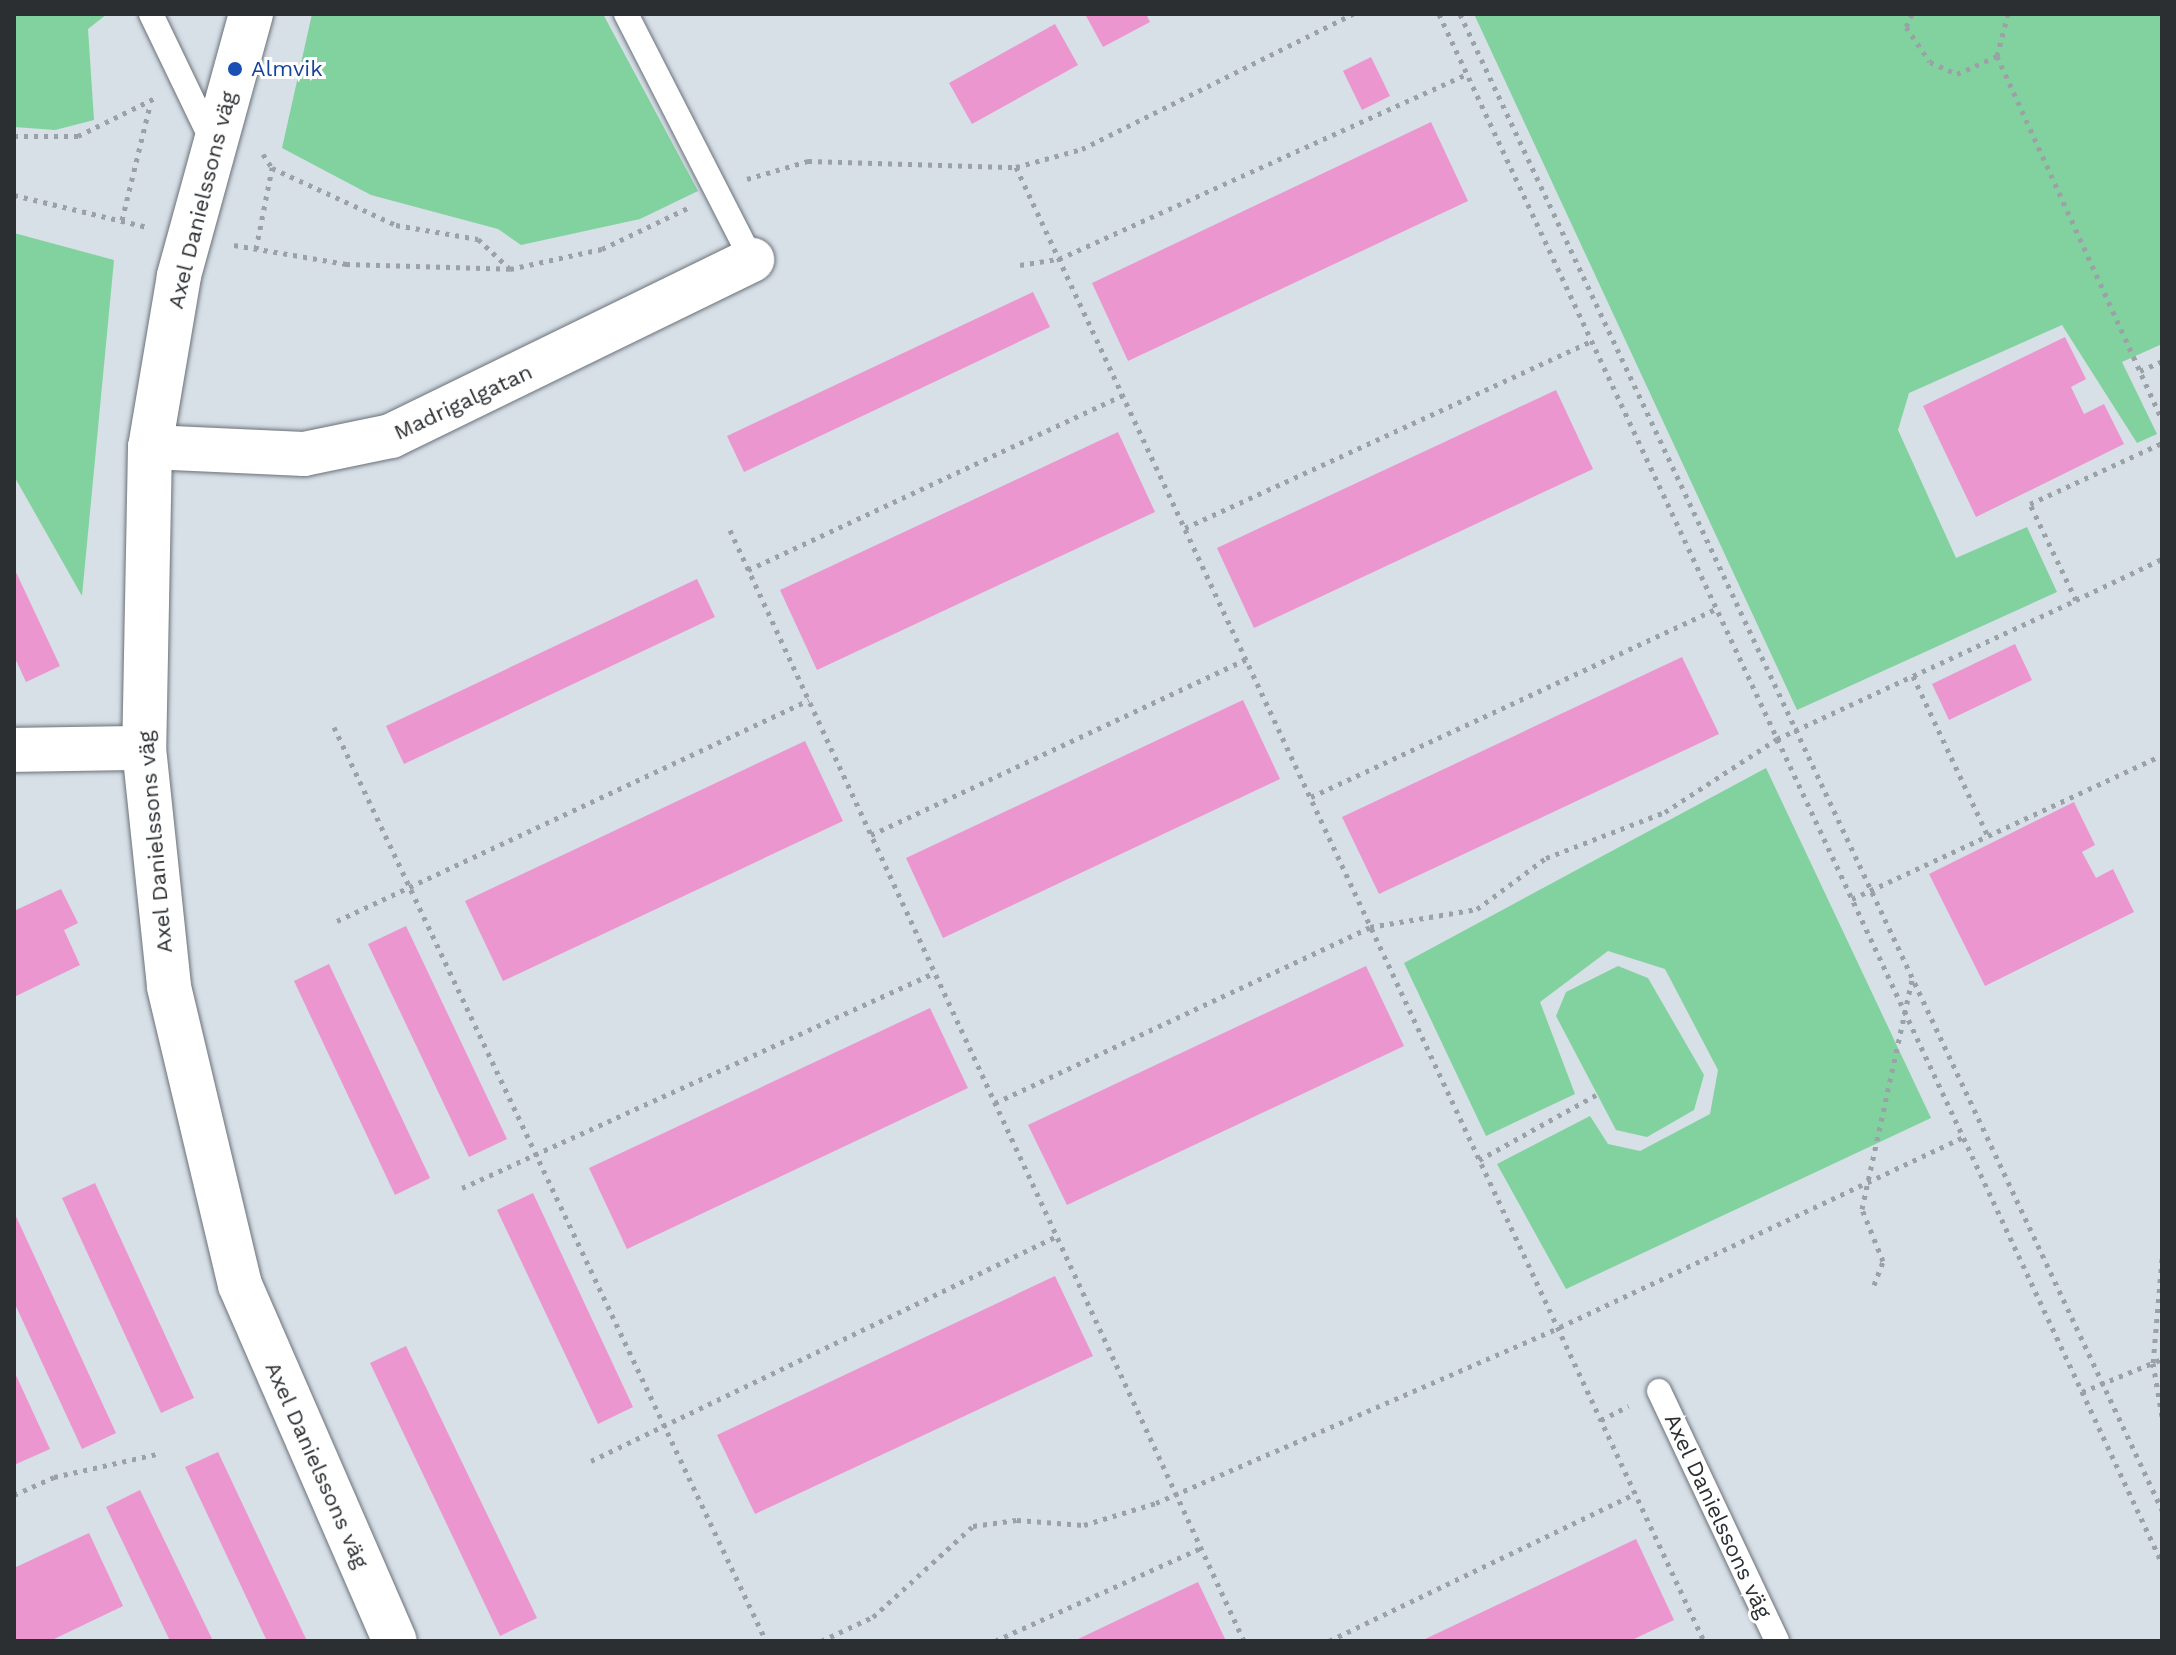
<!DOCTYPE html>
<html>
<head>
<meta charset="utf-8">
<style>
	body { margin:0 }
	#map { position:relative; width:2176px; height:1655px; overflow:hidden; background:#d7dfe7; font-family:"Work Sans",sans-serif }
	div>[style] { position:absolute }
	.green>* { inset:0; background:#82d29f }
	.building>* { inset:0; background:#ec96d0 }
	.path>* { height:5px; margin-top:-2.5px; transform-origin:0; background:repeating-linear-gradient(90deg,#9aa1a7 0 4px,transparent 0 10px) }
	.roads { filter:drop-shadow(0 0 2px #6a7179) drop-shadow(0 0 2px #6a7179) }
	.lane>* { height:24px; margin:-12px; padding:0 12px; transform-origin:12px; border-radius:12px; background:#fff }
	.street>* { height:44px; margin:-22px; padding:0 22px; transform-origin:22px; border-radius:22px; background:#fff }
	.secondary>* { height:44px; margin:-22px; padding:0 22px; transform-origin:22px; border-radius:22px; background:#fff }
	.dots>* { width:22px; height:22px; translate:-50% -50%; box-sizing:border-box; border:4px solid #fff; border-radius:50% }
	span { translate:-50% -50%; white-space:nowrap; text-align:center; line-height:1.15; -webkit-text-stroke:6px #fff; paint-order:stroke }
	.transit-label { font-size:22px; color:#164399 }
	.left { translate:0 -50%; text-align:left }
	.street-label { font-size:22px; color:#2c2f32 }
	.frame { position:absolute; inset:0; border:16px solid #2c2f32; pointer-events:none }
</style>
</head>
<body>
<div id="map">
	<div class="green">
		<i style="clip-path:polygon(14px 14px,107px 14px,88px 29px,94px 120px,55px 130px,14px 127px)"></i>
		<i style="clip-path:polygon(312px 14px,603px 14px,698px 191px,640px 219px,521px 245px,498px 229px,371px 195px,282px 148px)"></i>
		<i style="clip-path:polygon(1474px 14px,2162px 14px,2162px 344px,2122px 362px,2157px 434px,2137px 443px,2062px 325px,1909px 393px,1898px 430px,1956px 558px,2027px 527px,2057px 592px,1797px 710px)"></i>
		<i style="clip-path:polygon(14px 233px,114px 260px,82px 596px,14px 476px)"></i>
		<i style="clip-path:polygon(1766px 768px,1931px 1118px,1566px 1289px,1497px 1164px,1590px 1116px,1608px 1144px,1640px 1151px,1710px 1114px,1718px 1070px,1665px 969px,1608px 951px,1540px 1002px,1575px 1094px,1486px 1136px,1404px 963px)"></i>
		<i style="clip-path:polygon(1618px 966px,1648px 978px,1704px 1075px,1694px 1110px,1647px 1137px,1616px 1130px,1556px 1016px,1566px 992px)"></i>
	</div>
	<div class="building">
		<i style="clip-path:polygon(1085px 14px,1146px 14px,1150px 22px,1103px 47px)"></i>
		<i style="clip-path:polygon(1055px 24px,1078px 65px,972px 124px,949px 83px)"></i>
		<i style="clip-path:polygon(1371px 57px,1390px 96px,1362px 110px,1343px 71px)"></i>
		<i style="clip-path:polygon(1431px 122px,1468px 201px,1128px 361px,1092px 283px)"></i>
		<i style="clip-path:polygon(1033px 292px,1050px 327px,744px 472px,727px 436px)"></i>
		<i style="clip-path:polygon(2065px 337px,2086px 379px,2071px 387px,2084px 414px,2104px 404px,2124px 444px,1976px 517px,1923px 406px)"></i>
		<i style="clip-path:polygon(1556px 390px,1593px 469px,1254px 628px,1217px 548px)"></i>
		<i style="clip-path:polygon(1118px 432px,1155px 512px,817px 670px,780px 590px)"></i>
		<i style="clip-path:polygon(14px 568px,60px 666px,26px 682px,14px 656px)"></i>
		<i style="clip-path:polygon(697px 579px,715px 617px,404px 764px,386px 726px)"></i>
		<i style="clip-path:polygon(2015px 644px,2032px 680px,1949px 720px,1932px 684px)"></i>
		<i style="clip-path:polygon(1682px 657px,1719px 734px,1379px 894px,1342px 817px)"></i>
		<i style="clip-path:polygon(1243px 700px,1280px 779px,943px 938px,906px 858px)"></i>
		<i style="clip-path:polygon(805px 741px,843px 821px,503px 981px,465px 901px)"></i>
		<i style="clip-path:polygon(2074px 802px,2095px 845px,2082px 852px,2096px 878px,2113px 869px,2134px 912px,1985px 986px,1929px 874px)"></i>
		<i style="clip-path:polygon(61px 889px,78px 923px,64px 930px,80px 965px,14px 997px,14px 911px)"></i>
		<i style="clip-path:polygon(406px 926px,507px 1139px,469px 1157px,368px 944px)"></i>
		<i style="clip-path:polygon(329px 964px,430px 1178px,395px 1195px,294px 981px)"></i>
		<i style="clip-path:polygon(1366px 966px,1404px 1046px,1067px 1205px,1028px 1125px)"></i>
		<i style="clip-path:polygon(930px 1008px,968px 1088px,627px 1249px,589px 1168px)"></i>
		<i style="clip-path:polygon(95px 1183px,194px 1398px,161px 1413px,62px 1198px)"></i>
		<i style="clip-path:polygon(533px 1193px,633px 1407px,598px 1424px,497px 1210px)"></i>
		<i style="clip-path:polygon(14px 1212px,116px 1433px,82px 1449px,14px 1302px)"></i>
		<i style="clip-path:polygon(1055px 1276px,1093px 1356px,755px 1514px,717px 1435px)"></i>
		<i style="clip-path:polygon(406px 1346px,537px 1618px,500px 1636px,370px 1363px)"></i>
		<i style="clip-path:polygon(14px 1371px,50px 1449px,14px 1465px)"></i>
		<i style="clip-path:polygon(218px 1452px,307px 1641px,267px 1641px,185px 1467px)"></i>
		<i style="clip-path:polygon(140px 1490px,213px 1641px,170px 1641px,106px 1507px)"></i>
		<i style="clip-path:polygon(89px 1533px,123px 1606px,50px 1641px,14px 1641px,14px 1568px)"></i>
		<i style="clip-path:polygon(1636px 1539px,1674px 1620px,1630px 1641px,1421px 1641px)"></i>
		<i style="clip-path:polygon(1198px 1582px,1226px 1641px,1074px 1641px,1141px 1609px)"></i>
	</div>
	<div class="path">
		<i style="left:1439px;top:14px;width:1709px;rotate:64.98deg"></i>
		<i style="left:1460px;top:14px;width:1653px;rotate:64.86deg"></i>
		<i style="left:1912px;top:14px;width:14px;rotate:115deg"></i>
		<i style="left:1906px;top:27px;width:42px;rotate:55.6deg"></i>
		<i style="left:1930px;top:62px;width:30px;rotate:24deg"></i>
		<i style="left:1957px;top:74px;width:44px;rotate:-24.2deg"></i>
		<i style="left:1997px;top:56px;width:43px;rotate:-75.3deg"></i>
		<i style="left:1997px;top:56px;width:399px;rotate:65.6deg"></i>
		<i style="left:14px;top:136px;width:64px"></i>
		<i style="left:78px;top:136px;width:86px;rotate:-26.3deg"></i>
		<i style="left:263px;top:154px;width:17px;rotate:57deg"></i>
		<i style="left:272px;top:168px;width:136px;rotate:24.7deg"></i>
		<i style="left:396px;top:225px;width:83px;rotate:9.7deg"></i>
		<i style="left:478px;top:239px;width:42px;rotate:43.1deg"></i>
		<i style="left:1016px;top:167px;width:1627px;rotate:64.98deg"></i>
		<i style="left:747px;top:179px;width:64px;rotate:-16.4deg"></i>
		<i style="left:808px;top:161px;width:208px;rotate:1.7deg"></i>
		<i style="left:1016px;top:167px;width:68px;rotate:-15.3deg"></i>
		<i style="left:1082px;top:149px;width:303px;rotate:-26.5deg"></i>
		<i style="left:14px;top:195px;width:137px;rotate:13.5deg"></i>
		<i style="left:122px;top:220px;width:118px;rotate:-76.3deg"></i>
		<i style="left:234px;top:245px;width:114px;rotate:9.6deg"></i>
		<i style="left:346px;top:264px;width:164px;rotate:1.7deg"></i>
		<i style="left:510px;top:269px;width:94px;rotate:-12.3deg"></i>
		<i style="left:602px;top:249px;width:95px;rotate:-25.5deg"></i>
		<i style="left:256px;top:249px;width:83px;rotate:-78.8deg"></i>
		<i style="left:1020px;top:265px;width:39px;rotate:-9deg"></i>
		<i style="left:1059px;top:259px;width:448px;rotate:-24.4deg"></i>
		<i style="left:2140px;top:371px;width:24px;rotate:-24deg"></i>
		<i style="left:1185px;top:528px;width:447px;rotate:-24.7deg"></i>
		<i style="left:730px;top:530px;width:1224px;rotate:65.17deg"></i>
		<i style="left:748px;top:570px;width:414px;rotate:-25deg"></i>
		<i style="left:2076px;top:600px;width:95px;rotate:-25.5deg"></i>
		<i style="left:1913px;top:676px;width:177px;rotate:64.9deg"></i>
		<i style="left:334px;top:727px;width:1011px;rotate:64.7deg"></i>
		<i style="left:1311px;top:797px;width:447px;rotate:-24.9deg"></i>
		<i style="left:871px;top:835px;width:414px;rotate:-25.1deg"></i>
		<i style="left:1852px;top:899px;width:342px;rotate:-24.9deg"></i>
		<i style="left:337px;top:921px;width:521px;rotate:-25.09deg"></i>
		<i style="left:995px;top:1103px;width:414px;rotate:-25.1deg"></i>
		<i style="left:1370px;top:927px;width:109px;rotate:-9.5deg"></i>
		<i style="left:1477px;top:909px;width:86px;rotate:-36.5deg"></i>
		<i style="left:1546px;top:858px;width:128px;rotate:-21.1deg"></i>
		<i style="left:1665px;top:812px;width:134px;rotate:-33.1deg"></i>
		<i style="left:1777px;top:739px;width:330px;rotate:-24.9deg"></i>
		<i style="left:2076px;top:600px;width:106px;rotate:-115.6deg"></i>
		<i style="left:2030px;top:504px;width:145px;rotate:-24.8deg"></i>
		<i style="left:1479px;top:1160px;width:134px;rotate:-29.1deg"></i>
		<i style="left:462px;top:1188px;width:519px;rotate:-24.49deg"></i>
		<i style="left:2162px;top:1259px;width:104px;rotate:94.9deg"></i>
		<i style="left:2153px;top:1363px;width:54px;rotate:80.4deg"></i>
		<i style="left:1874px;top:1285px;width:26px;rotate:-69deg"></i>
		<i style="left:1883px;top:1261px;width:56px;rotate:-112deg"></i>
		<i style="left:1862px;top:1209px;width:239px;rotate:-77.7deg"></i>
		<i style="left:2082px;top:1392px;width:87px;rotate:-22.4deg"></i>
		<i style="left:1601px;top:1420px;width:31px;rotate:-27deg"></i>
		<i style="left:591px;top:1461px;width:517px;rotate:-25.77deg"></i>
		<i style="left:14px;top:1495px;width:44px;rotate:-24.2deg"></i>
		<i style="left:54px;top:1477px;width:106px;rotate:-12.6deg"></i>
		<i style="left:821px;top:1641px;width:57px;rotate:-24.8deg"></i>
		<i style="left:873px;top:1617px;width:135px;rotate:-42.3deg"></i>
		<i style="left:973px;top:1526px;width:44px;rotate:-7.8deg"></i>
		<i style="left:1017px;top:1520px;width:67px;rotate:4.3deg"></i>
		<i style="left:1084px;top:1525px;width:75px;rotate:-17deg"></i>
		<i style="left:1156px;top:1503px;width:441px;rotate:-23.5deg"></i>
		<i style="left:1560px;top:1327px;width:446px;rotate:-25.2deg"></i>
		<i style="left:995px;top:1641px;width:226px;rotate:-24.3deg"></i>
		<i style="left:1329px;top:1641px;width:339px;rotate:-25.7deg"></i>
	</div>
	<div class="roads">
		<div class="lane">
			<i style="left:151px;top:14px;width:143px;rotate:64.3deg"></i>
			<i style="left:626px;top:14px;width:276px;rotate:62.9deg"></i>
			<i style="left:1659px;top:1391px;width:276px;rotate:64.7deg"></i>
		</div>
		<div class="street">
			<i style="left:150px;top:447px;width:154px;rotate:2.6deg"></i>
			<i style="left:304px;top:454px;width:89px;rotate:-11.7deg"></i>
			<i style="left:391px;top:436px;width:402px;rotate:-26deg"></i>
			<i style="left:14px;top:750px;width:130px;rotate:-0.9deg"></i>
		</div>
		<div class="secondary">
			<i style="left:251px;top:14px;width:272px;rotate:105.4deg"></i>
			<i style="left:179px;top:276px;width:173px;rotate:99.6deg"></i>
			<i style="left:150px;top:447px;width:301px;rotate:91.1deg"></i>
			<i style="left:144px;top:748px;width:240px;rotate:84deg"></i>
			<i style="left:169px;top:987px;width:306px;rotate:76.6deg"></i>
			<i style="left:240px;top:1285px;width:388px;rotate:66.5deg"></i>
		</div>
	</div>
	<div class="dots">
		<i style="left:235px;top:69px;background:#1a4fb4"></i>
	</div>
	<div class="transit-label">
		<span class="left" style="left:251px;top:69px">Almvik</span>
	</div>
	<div class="street-label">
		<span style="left:202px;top:200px;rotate:-76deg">Axel Danielssons väg</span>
		<span style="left:463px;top:402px;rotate:-25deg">Madrigalgatan</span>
		<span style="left:155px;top:842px;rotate:-95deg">Axel Danielssons väg</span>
		<span style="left:317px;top:1465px;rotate:66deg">Axel Danielssons väg</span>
		<span style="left:1718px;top:1516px;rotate:65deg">Axel Danielssons väg</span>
	</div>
	<div class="frame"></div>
</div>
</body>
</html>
